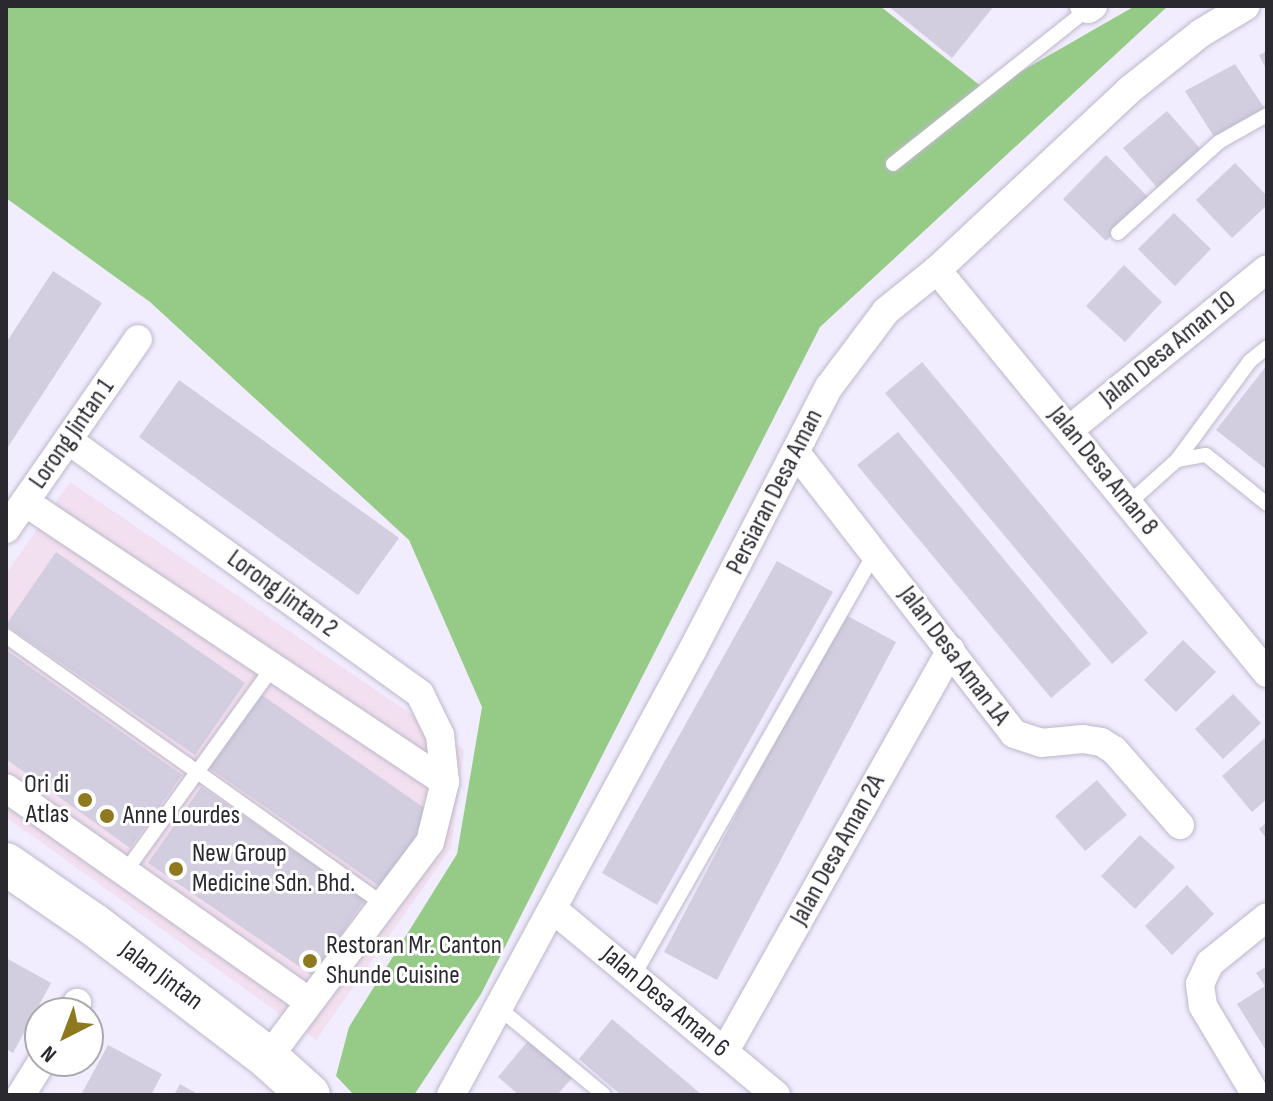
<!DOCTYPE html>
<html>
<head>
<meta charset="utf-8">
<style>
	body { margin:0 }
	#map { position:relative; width:1273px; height:1101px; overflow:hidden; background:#f1ecfe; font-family:"Sofia Sans Condensed",sans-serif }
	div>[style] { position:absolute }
	.commercial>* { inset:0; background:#f2dfef }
	.forest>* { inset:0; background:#96cb87 }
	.building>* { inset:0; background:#d2cedf }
	.roads { filter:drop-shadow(0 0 2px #bcb8c9) drop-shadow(0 0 2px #bcb8c9) }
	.lane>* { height:14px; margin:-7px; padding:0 7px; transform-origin:7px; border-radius:7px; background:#fff }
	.street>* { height:28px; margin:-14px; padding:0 14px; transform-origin:14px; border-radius:14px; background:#fff }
	.secondary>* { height:42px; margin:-21px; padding:0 21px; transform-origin:21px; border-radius:21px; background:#fff }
	.dots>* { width:22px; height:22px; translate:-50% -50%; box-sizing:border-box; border:4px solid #fff; border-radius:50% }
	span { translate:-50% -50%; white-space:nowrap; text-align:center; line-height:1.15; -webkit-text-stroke:6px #fff; paint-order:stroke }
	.street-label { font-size:26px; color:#2b2930 }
	.poi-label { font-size:26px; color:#2b2930 }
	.right { translate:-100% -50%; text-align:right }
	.left { translate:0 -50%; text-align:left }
	.frame { position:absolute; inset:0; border:8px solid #2b2930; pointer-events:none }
	.north { position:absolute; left:24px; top:997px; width:80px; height:80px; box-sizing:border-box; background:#fff; border:2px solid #aaa9ac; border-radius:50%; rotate:222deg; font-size:22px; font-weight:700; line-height:32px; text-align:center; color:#2b2930 }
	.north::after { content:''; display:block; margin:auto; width:28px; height:36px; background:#8e791e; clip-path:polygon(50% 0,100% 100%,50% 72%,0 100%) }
</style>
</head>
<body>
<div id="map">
	<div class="commercial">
		<i style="clip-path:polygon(70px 482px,464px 750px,451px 848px,316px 1040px,6px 817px,6px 574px)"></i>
	</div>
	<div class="forest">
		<i style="clip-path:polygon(6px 6px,880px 6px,987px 91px,1135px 6px,1168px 6px,820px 327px,481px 994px,414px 1095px,354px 1095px,336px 1076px,349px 1027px,457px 854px,482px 707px,409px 540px,150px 302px,6px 198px)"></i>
	</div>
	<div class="building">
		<i style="clip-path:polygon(888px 6px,994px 6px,952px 58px)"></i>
		<i style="clip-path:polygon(1267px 51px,1267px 71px,1259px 55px)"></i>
		<i style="clip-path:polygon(1235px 64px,1267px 112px,1216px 140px,1185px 91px)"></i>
		<i style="clip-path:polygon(1167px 111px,1204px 153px,1160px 191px,1123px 148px)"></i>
		<i style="clip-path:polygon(1106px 155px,1149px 198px,1106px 241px,1063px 199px)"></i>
		<i style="clip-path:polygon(1235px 163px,1267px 196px,1267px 205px,1232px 238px,1196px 200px)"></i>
		<i style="clip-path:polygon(1174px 213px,1211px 249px,1175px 286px,1138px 249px)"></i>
		<i style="clip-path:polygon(1124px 265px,1162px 302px,1125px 342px,1086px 306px)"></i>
		<i style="clip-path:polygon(53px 271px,102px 303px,6px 450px,6px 343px)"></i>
		<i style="clip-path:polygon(922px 362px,1148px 633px,1112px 664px,885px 393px)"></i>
		<i style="clip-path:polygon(1267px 365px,1267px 470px,1216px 430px)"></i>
		<i style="clip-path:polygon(179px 380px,399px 538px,358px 595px,139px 437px)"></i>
		<i style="clip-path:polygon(898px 432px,1091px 664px,1051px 698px,857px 465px)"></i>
		<i style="clip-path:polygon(56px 552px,245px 683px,195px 755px,6px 625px)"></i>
		<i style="clip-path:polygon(777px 561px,833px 592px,657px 905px,602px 873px)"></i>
		<i style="clip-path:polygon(842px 613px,896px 642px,717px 980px,664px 952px)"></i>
		<i style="clip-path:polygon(1183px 640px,1216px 672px,1176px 712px,1144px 680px)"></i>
		<i style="clip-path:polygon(6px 650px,182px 775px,130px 848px,6px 759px)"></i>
		<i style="clip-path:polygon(256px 691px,433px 814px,382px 888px,205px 765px)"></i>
		<i style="clip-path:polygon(1233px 694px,1261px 723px,1223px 759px,1195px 729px)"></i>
		<i style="clip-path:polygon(1265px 738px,1267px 799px,1252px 812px,1222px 776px)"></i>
		<i style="clip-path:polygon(1097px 780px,1127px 815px,1085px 851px,1055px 816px)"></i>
		<i style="clip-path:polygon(201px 787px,365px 899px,313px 976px,148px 863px)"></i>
		<i style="clip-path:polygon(1267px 822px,1267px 839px,1259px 829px)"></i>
		<i style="clip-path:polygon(1140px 835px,1175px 867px,1135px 909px,1101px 876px)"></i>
		<i style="clip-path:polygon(1187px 885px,1214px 914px,1172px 955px,1145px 926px)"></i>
		<i style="clip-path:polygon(6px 958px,51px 983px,13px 1053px,6px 1049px)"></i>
		<i style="clip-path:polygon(1267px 966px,1267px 1052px,1237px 1004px,1265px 986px,1256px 973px)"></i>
		<i style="clip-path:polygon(612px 1019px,688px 1083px,702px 1095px,621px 1095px,579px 1059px)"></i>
		<i style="clip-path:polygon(528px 1041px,572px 1078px,557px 1095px,519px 1095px,498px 1077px)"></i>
		<i style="clip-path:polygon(108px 1045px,162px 1074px,151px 1095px,81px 1095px)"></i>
		<i style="clip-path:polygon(180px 1084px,199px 1095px,174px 1095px)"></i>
	</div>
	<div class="roads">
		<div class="lane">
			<i style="left:893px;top:164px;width:249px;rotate:-38.5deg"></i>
			<i style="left:1118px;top:233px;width:136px;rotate:-42deg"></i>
			<i style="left:1219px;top:142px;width:55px;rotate:-29.4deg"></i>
			<i style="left:1177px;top:460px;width:29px;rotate:-10deg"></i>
			<i style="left:1206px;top:455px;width:78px;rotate:38.8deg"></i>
			<i style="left:1129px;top:503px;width:64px;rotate:-41.9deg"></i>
			<i style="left:1177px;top:460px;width:123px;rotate:-53.6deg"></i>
			<i style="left:1250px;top:361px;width:22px;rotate:-39deg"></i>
			<i style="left:6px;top:636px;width:463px;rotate:35.4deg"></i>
			<i style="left:125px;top:872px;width:253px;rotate:-54.2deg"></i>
			<i style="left:634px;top:975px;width:486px;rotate:-60.3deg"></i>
			<i style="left:499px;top:1008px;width:136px;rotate:39.6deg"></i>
		</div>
		<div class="street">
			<i style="left:1084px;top:6px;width:5px;rotate:37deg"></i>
			<i style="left:1088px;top:9px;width:6px;rotate:-31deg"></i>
			<i style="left:937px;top:270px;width:521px;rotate:50.69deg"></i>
			<i style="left:1069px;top:430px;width:255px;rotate:-39.1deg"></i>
			<i style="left:68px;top:440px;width:434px;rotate:35.8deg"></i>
			<i style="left:420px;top:694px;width:46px;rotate:64deg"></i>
			<i style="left:440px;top:735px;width:47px;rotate:83.9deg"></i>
			<i style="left:445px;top:782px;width:62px;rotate:104deg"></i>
			<i style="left:430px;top:842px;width:270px;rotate:126.9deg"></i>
			<i style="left:797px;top:454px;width:354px;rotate:52.2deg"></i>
			<i style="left:1014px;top:734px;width:28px;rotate:18deg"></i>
			<i style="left:1041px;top:743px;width:42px;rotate:-5.4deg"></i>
			<i style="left:1083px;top:739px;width:18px;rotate:9deg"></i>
			<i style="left:1101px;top:742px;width:15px;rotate:32deg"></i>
			<i style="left:1114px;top:750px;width:100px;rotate:48.7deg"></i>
			<i style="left:25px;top:502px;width:505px;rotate:33.69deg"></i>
			<i style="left:6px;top:529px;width:231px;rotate:-55.2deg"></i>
			<i style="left:6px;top:788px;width:370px;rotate:35.2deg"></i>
			<i style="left:554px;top:910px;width:289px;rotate:39.8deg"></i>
			<i style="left:71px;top:1013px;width:12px;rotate:-59deg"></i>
			<i style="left:725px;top:1051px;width:460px;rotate:-60.6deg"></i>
			<i style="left:21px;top:1095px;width:40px;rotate:-58deg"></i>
			<i style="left:451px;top:1095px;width:507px;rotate:-61.52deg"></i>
			<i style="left:693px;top:649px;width:295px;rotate:-62.6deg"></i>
			<i style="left:829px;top:387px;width:95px;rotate:-53.1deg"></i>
			<i style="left:886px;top:311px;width:65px;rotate:-38.8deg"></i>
			<i style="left:937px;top:270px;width:262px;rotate:-43.1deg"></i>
			<i style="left:1128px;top:91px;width:93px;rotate:-38.5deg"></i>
			<i style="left:1201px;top:33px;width:52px;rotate:-31deg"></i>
			<i style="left:1256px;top:1095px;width:104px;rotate:-120.8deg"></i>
			<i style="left:1203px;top:1006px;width:22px;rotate:-98deg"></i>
			<i style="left:1200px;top:984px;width:23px;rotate:-65deg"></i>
			<i style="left:1210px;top:963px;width:73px;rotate:-38.9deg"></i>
		</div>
		<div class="secondary">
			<i style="left:6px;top:864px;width:106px;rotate:34.6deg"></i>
			<i style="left:93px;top:924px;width:220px;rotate:37.4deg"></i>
			<i style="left:268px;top:1058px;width:55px;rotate:42.1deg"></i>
		</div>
	</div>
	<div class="dots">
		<i style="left:85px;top:800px;background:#8e791e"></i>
		<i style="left:107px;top:816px;background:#8e791e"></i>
		<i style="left:176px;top:869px;background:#8e791e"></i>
		<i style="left:310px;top:961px;background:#8e791e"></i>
	</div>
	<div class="street-label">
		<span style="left:1168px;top:349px;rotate:-39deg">Jalan Desa Aman 10</span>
		<span style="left:72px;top:434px;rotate:-55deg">Lorong Jintan 1</span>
		<span style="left:1103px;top:471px;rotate:51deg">Jalan Desa Aman 8</span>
		<span style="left:775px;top:492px;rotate:-63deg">Persiaran Desa Aman</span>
		<span style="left:282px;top:594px;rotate:36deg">Lorong Jintan 2</span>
		<span style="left:954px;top:656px;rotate:53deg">Jalan Desa Aman 1A</span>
		<span style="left:838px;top:850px;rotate:-61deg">Jalan Desa Aman 2A</span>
		<span style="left:161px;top:976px;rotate:37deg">Jalan Jintan</span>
		<span style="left:665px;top:1002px;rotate:40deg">Jalan Desa Aman 6</span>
	</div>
	<div class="poi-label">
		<span class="right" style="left:69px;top:800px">Ori di<br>Atlas</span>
		<span class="left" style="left:123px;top:816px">Anne Lourdes</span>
		<span class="left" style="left:192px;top:869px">New Group<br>Medicine Sdn. Bhd.</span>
		<span class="left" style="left:326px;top:961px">Restoran Mr. Canton<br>Shunde Cuisine</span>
	</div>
	<div class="frame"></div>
	<div class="north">N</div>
</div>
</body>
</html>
